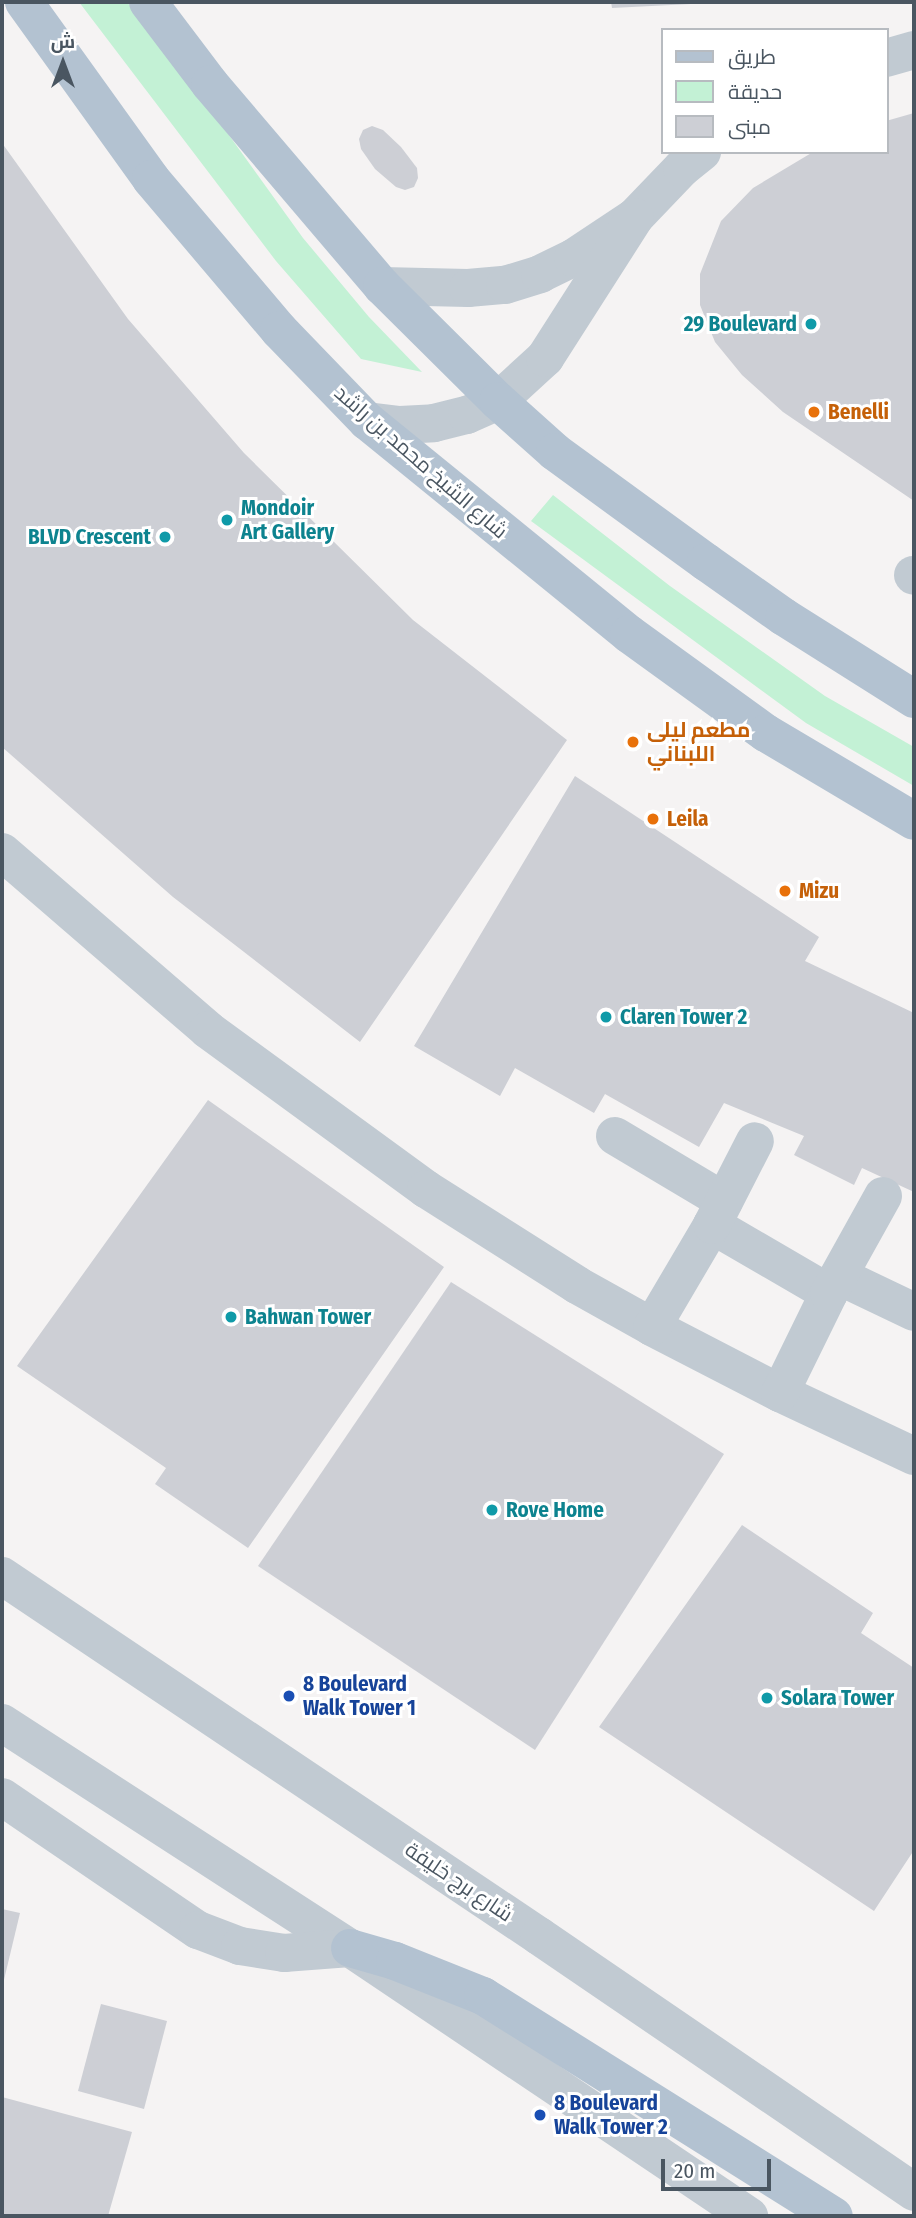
<!DOCTYPE html>
<html>
<head>
<meta charset="utf-8">
<style>
	body { margin:0 }
	#map { position:relative; width:916px; height:2218px; overflow:hidden; background:#f5f3f3; font-family:"Fira Sans Condensed",Cairo,sans-serif }
	div>[style] { position:absolute }
	.green>* { inset:0; background:#c3f1d5 }
	.building>* { inset:0; background:#cdcfd5 }
	.minor>* { height:38px; margin:-19px; padding:0 19px; transform-origin:19px; border-radius:19px; background:#c1cad2 }
	.major>* { height:38px; margin:-19px; padding:0 19px; transform-origin:19px; border-radius:19px; background:#b3c2d1 }
	.dots>* { width:19px; height:19px; translate:-50% -50%; box-sizing:border-box; border:4px solid #fff; border-radius:50% }
	span { translate:-50% -50%; white-space:nowrap; text-align:center; line-height:1.15; -webkit-text-stroke:6px #fff; paint-order:stroke }
	.culture-label { font-size:21px; color:#0d838f; font-weight:700 }
	.right { translate:-100% -50%; text-align:right }
	.left { translate:0 -50%; text-align:left }
	.food-label { font-size:21px; color:#c56008; font-weight:700 }
	.street-label { font-size:21px; color:#4a5661 }
	.transit-label { font-size:21px; color:#164399; font-weight:700 }
	.frame { position:absolute; inset:0; border:4px solid #4a5661; pointer-events:none }
	.legend { position:absolute; left:661px; top:28px; width:228px; height:126px; box-sizing:border-box; background:#fff; border:2px solid #b7bbc0; margin:0; padding:9px 12px; list-style:none; font-size:21px; color:#4a5661 }
	.legend li { display:flex; align-items:center; gap:14px; height:35px }
	.legend b { width:35px; border:2px solid #b7bbc0 }
	.north { position:absolute; left:28px; top:28px; width:70px; height:70px; -webkit-text-stroke:5px #fff; paint-order:stroke; rotate:0deg; font-size:19px; font-weight:700; line-height:28px; text-align:center; color:#4a5661 }
	.north::after { content:''; display:block; margin:auto; width:24px; height:32px; background:#4a5661; clip-path:polygon(50% 0,100% 100%,50% 72%,0 100%) }
	.scale { position:absolute; left:661px; top:2159px; width:110px; height:32px; box-sizing:border-box; border:4px solid #4a5661; border-top:0; padding-left:9px; font-size:21px; line-height:24px; white-space:nowrap; color:#4a5661; -webkit-text-stroke:5px #fff; paint-order:stroke }
</style>
</head>
<body>
<div id="map">
	<div class="green">
		<i style="clip-path:polygon(79px 2px,127px 2px,203px 99px,303px 238px,369px 317px,422px 372px,361px 359px,276px 261px)"></i>
		<i style="clip-path:polygon(553px 495px,670px 586px,825px 696px,914px 747px,914px 786px,806px 723px,531px 521px)"></i>
	</div>
	<div class="building">
		<i style="clip-path:polygon(611px 2px,691px 2px,691px 4px,612px 8px)"></i>
		<i style="clip-path:polygon(914px 113px,914px 501px,783px 412px,742px 375px,715px 342px,700px 305px,700px 274px,721px 221px,753px 188px,813px 152px,886px 152px,886px 121px)"></i>
		<i style="clip-path:polygon(372px 126px,383px 130px,401px 147px,417px 168px,418px 178px,414px 187px,405px 190px,396px 187px,375px 169px,361px 149px,359px 139px,363px 130px)"></i>
		<i style="clip-path:polygon(2px 143px,128px 319px,244px 453px,413px 620px,567px 740px,360px 1042px,173px 897px,2px 747px)"></i>
		<i style="clip-path:polygon(575px 776px,819px 937px,805px 961px,914px 1013px,914px 1192px,862px 1168px,854px 1185px,794px 1155px,804px 1136px,724px 1103px,699px 1147px,605px 1094px,594px 1113px,515px 1068px,500px 1096px,414px 1046px)"></i>
		<i style="clip-path:polygon(208px 1100px,444px 1267px,248px 1548px,155px 1484px,166px 1468px,17px 1366px)"></i>
		<i style="clip-path:polygon(451px 1282px,724px 1454px,535px 1750px,258px 1566px)"></i>
		<i style="clip-path:polygon(742px 1525px,873px 1613px,861px 1633px,914px 1668px,914px 1850px,874px 1911px,599px 1727px)"></i>
		<i style="clip-path:polygon(2px 1909px,20px 1913px,3px 1984px,2px 1984px)"></i>
		<i style="clip-path:polygon(101px 2004px,167px 2021px,144px 2109px,78px 2091px)"></i>
		<i style="clip-path:polygon(2px 2097px,132px 2132px,108px 2216px,2px 2216px)"></i>
	</div>
	<div class="minor">
		<i style="left:886px;top:58px;width:29px;rotate:-16deg"></i>
		<i style="left:382px;top:286px;width:86px;rotate:1.3deg"></i>
		<i style="left:468px;top:288px;width:37px;rotate:-5deg"></i>
		<i style="left:505px;top:285px;width:37px;rotate:-17deg"></i>
		<i style="left:540px;top:274px;width:37px;rotate:-26deg"></i>
		<i style="left:573px;top:258px;width:74px;rotate:-33.5deg"></i>
		<i style="left:635px;top:217px;width:68px;rotate:-46.2deg"></i>
		<i style="left:682px;top:168px;width:26px;rotate:-39deg"></i>
		<i style="left:367px;top:421px;width:33px;rotate:7deg"></i>
		<i style="left:400px;top:425px;width:34px;rotate:-3deg"></i>
		<i style="left:434px;top:423px;width:34px;rotate:-14deg"></i>
		<i style="left:467px;top:415px;width:34px;rotate:-24deg"></i>
		<i style="left:498px;top:401px;width:64px;rotate:-42.5deg"></i>
		<i style="left:545px;top:358px;width:167px;rotate:-57.4deg"></i>
		<i style="left:913px;top:575px;width:1px;rotate:45deg"></i>
		<i style="left:2px;top:852px;width:272px;rotate:40.8deg"></i>
		<i style="left:208px;top:1030px;width:270px;rotate:36.1deg"></i>
		<i style="left:426px;top:1189px;width:179px;rotate:32.4deg"></i>
		<i style="left:577px;top:1285px;width:86px;rotate:29.2deg"></i>
		<i style="left:652px;top:1327px;width:144px;rotate:27.3deg"></i>
		<i style="left:780px;top:1393px;width:148px;rotate:25.2deg"></i>
		<i style="left:615px;top:1136px;width:127px;rotate:30.8deg"></i>
		<i style="left:712px;top:1225px;width:135px;rotate:30.2deg"></i>
		<i style="left:839px;top:1276px;width:83px;rotate:25.6deg"></i>
		<i style="left:652px;top:1327px;width:118px;rotate:-59.5deg"></i>
		<i style="left:712px;top:1225px;width:94px;rotate:-62.9deg"></i>
		<i style="left:780px;top:1393px;width:111px;rotate:-63.9deg"></i>
		<i style="left:829px;top:1293px;width:111px;rotate:-60.9deg"></i>
		<i style="left:2px;top:1576px;width:647px;rotate:33.84deg"></i>
		<i style="left:539px;top:1936px;width:454px;rotate:34.3deg"></i>
		<i style="left:2px;top:1723px;width:414px;rotate:32.9deg"></i>
		<i style="left:350px;top:1948px;width:481px;rotate:33.9deg"></i>
		<i style="left:2px;top:1797px;width:237px;rotate:34.2deg"></i>
		<i style="left:198px;top:1930px;width:45px;rotate:20.9deg"></i>
		<i style="left:240px;top:1946px;width:45px;rotate:9deg"></i>
		<i style="left:284px;top:1953px;width:66px;rotate:-4.3deg"></i>
	</div>
	<div class="major">
		<i style="left:24px;top:2px;width:218px;rotate:54.3deg"></i>
		<i style="left:151px;top:179px;width:198px;rotate:49.7deg"></i>
		<i style="left:279px;top:330px;width:127px;rotate:46deg"></i>
		<i style="left:367px;top:421px;width:338px;rotate:39.1deg"></i>
		<i style="left:629px;top:634px;width:169px;rotate:35.9deg"></i>
		<i style="left:766px;top:733px;width:172px;rotate:30.7deg"></i>
		<i style="left:148px;top:2px;width:103px;rotate:52.9deg"></i>
		<i style="left:210px;top:84px;width:265px;rotate:49.6deg"></i>
		<i style="left:382px;top:286px;width:163px;rotate:44.8deg"></i>
		<i style="left:498px;top:401px;width:76px;rotate:41.8deg"></i>
		<i style="left:555px;top:452px;width:187px;rotate:36.1deg"></i>
		<i style="left:706px;top:562px;width:95px;rotate:35.2deg"></i>
		<i style="left:784px;top:617px;width:154px;rotate:32.2deg"></i>
		<i style="left:350px;top:1948px;width:47px;rotate:16.1deg"></i>
		<i style="left:395px;top:1961px;width:95px;rotate:21.7deg"></i>
		<i style="left:483px;top:1996px;width:414px;rotate:32.1deg"></i>
	</div>
	<div class="dots">
		<i style="left:811px;top:324px;background:#0f9aa8"></i>
		<i style="left:814px;top:412px;background:#e8710a"></i>
		<i style="left:227px;top:520px;background:#0f9aa8"></i>
		<i style="left:165px;top:537px;background:#0f9aa8"></i>
		<i style="left:633px;top:742px;background:#e8710a"></i>
		<i style="left:653px;top:819px;background:#e8710a"></i>
		<i style="left:785px;top:891px;background:#e8710a"></i>
		<i style="left:606px;top:1017px;background:#0f9aa8"></i>
		<i style="left:231px;top:1317px;background:#0f9aa8"></i>
		<i style="left:492px;top:1510px;background:#0f9aa8"></i>
		<i style="left:289px;top:1696px;background:#1a4fb4"></i>
		<i style="left:767px;top:1698px;background:#0f9aa8"></i>
		<i style="left:540px;top:2115px;background:#1a4fb4"></i>
	</div>
	<div class="culture-label">
		<span class="right" style="left:797px;top:324px">29 Boulevard</span>
		<span class="left" style="left:241px;top:520px">Mondoir<br>Art Gallery</span>
		<span class="right" style="left:151px;top:537px">BLVD Crescent</span>
		<span class="left" style="left:620px;top:1017px">Claren Tower 2</span>
		<span class="left" style="left:245px;top:1317px">Bahwan Tower</span>
		<span class="left" style="left:506px;top:1510px">Rove Home</span>
		<span class="left" style="left:781px;top:1698px">Solara Tower</span>
	</div>
	<div class="food-label">
		<span class="left" style="left:828px;top:412px">Benelli</span>
		<span class="left" style="left:647px;top:742px">مطعم ليلى<br>اللبناني</span>
		<span class="left" style="left:667px;top:819px">Leila</span>
		<span class="left" style="left:799px;top:891px">Mizu</span>
	</div>
	<div class="street-label">
		<span style="left:421px;top:462px;rotate:41deg">شارع الشيخ محمد بن راشد</span>
		<span style="left:459px;top:1882px;rotate:34deg">شارع برج خليفة</span>
	</div>
	<div class="transit-label">
		<span class="left" style="left:303px;top:1696px">8 Boulevard<br>Walk Tower 1</span>
		<span class="left" style="left:554px;top:2115px">8 Boulevard<br>Walk Tower 2</span>
	</div>
	<div class="frame"></div>
	<ul class="legend">
	<li><b style="height:9px;background:#b3c2d1"></b>طريق</li>
	<li><b style="height:19px;background:#c3f1d5"></b>حديقة</li>
	<li><b style="height:19px;background:#cdcfd5"></b>مبنى</li>
	</ul>
	<div class="north">ش</div>
	<div class="scale">20 m</div>
</div>
</body>
</html>
